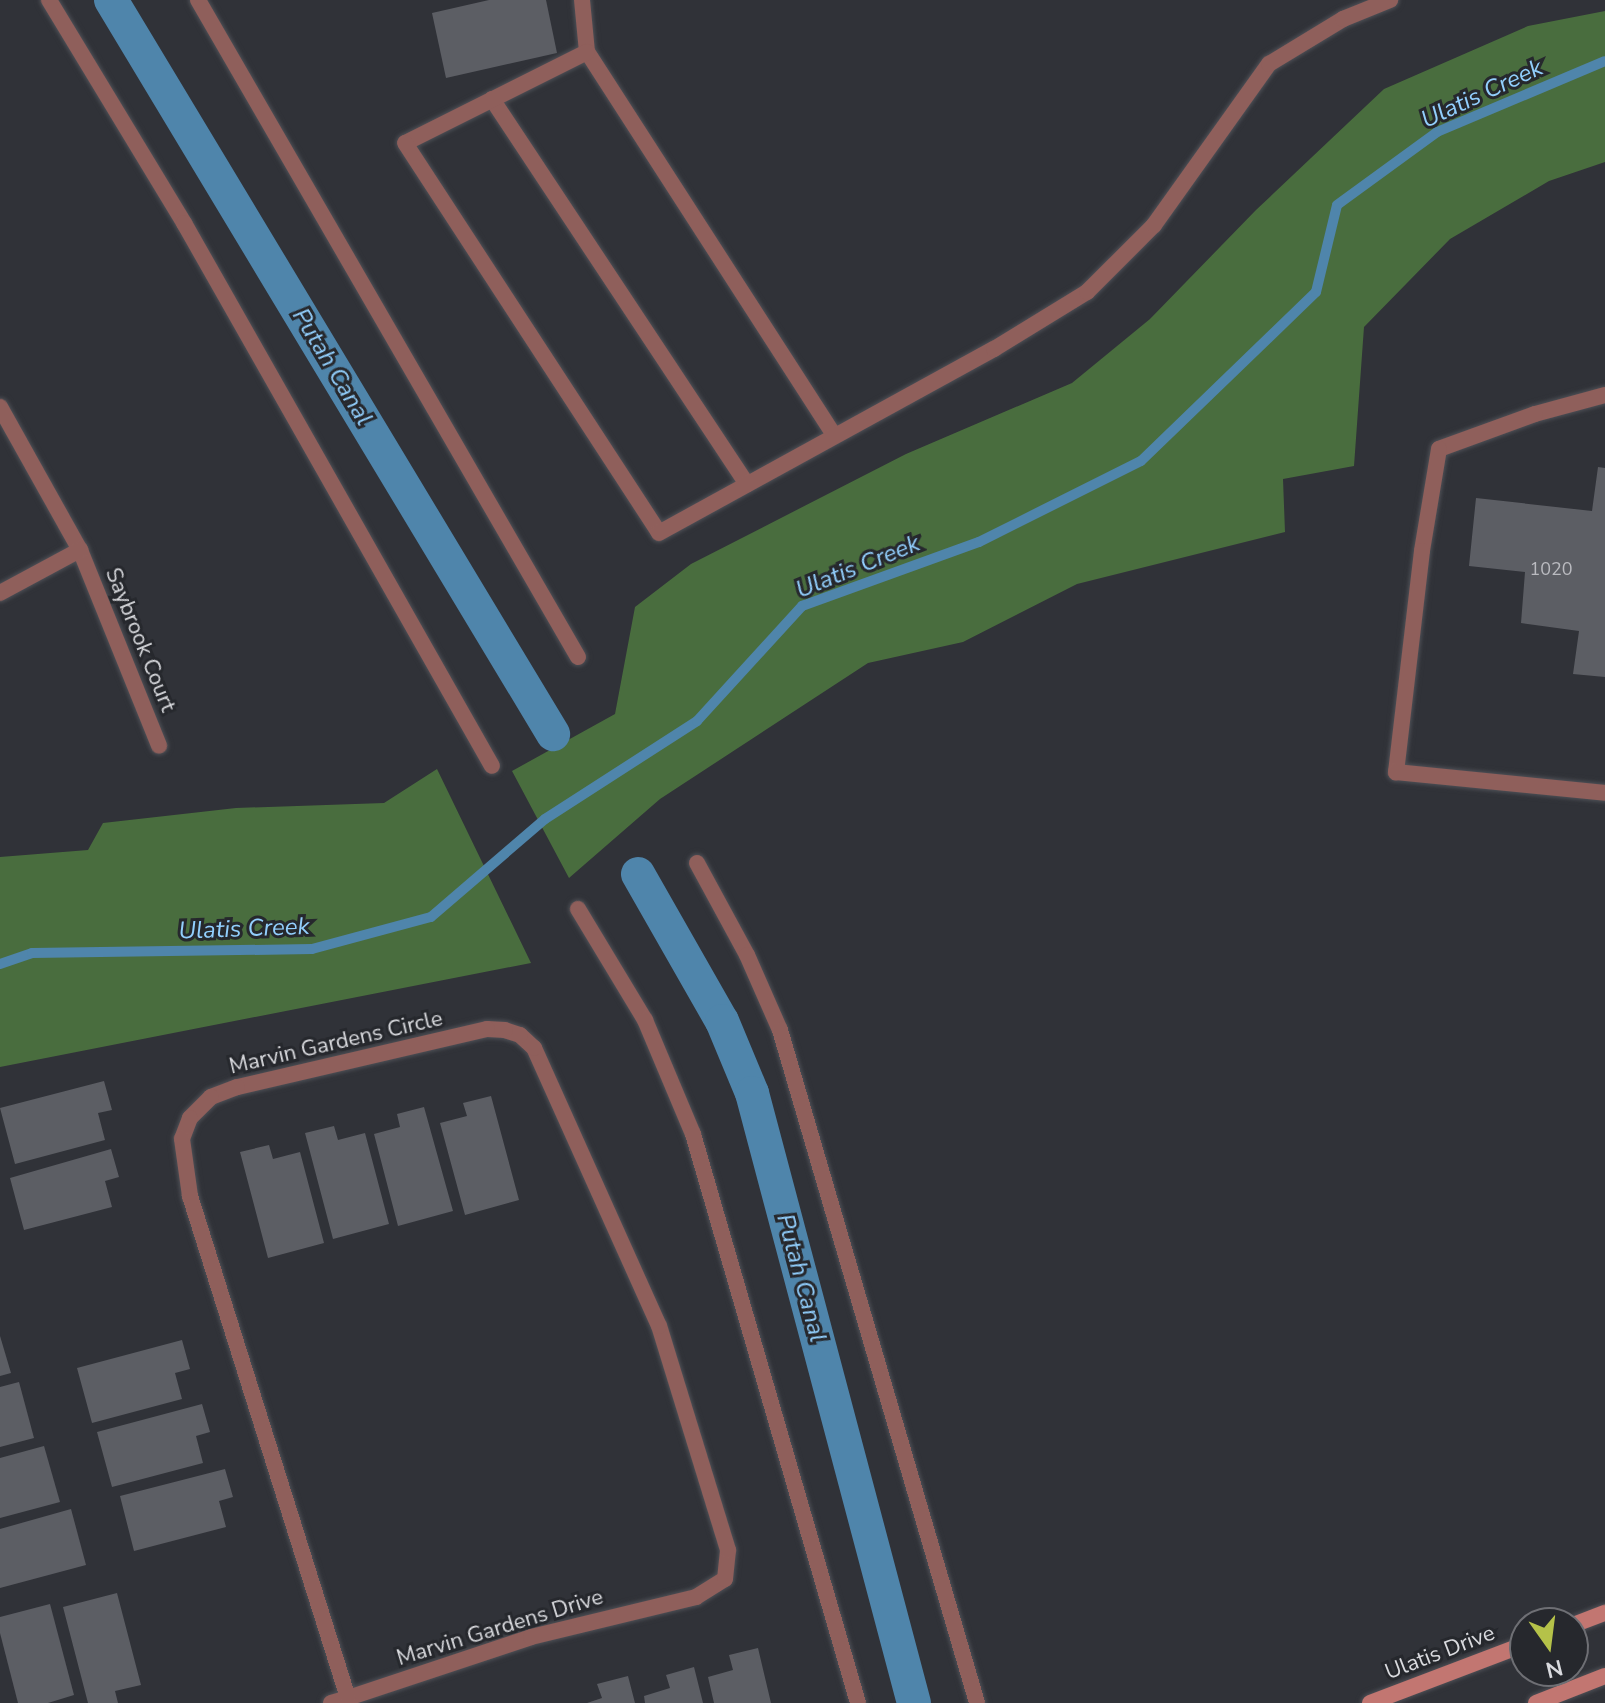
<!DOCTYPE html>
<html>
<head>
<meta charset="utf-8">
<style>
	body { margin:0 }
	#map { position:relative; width:1605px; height:1703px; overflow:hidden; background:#303238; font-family:"Nunito Sans",sans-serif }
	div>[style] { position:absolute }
	.forest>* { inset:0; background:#496d3e }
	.stream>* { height:10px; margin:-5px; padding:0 5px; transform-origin:5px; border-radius:5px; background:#4f85ab }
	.canal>* { height:34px; margin:-17px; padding:0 17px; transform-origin:17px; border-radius:17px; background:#4f85ab }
	.building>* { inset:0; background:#5c5e64 }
	.roads { filter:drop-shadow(0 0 2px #4e5056) drop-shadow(0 0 2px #4e5056) }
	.lane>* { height:16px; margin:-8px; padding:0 8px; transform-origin:8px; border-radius:8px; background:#8f5f5b }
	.street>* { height:16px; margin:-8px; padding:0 8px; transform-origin:8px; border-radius:8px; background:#8f5f5b }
	.secondary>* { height:16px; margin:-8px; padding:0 8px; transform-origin:8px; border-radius:8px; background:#c27671 }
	span { translate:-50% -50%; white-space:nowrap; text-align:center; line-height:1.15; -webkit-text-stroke:6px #26282d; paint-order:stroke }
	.number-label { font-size:18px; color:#babbc0 }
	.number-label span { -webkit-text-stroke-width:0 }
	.street-label { font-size:22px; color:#d9dade }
	.water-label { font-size:24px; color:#92cffd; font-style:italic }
	.north { position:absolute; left:1509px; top:1607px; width:80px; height:80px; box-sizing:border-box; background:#26282d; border:2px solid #6e6f74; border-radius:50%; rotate:166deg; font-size:22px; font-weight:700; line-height:32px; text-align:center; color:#d9dade }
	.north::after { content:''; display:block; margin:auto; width:28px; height:36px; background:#b5c249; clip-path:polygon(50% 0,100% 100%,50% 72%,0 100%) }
</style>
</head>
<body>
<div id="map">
	<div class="forest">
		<i style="clip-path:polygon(1605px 11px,1605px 162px,1549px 181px,1450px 239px,1364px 327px,1354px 466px,1283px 479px,1285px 532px,1077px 584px,963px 642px,868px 663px,660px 799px,569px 878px,512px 771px,615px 714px,635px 607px,691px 564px,906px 454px,1072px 383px,1150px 319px,1256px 210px,1384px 89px,1528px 26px)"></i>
		<i style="clip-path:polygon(437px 769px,531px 963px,0 1067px,0 857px,88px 850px,103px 823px,236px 808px,384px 803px)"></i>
	</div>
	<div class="stream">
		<i style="left:0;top:964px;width:34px;rotate:-19deg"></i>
		<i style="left:32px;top:953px;width:280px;rotate:-0.8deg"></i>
		<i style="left:312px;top:949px;width:123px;rotate:-15.1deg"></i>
		<i style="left:431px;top:917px;width:150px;rotate:-40.7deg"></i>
		<i style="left:545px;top:819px;width:181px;rotate:-32.8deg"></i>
		<i style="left:697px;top:721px;width:156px;rotate:-47.6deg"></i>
		<i style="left:802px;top:606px;width:188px;rotate:-19.9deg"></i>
		<i style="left:979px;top:542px;width:181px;rotate:-26.6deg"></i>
		<i style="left:1141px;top:461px;width:243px;rotate:-44deg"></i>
		<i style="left:1316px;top:292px;width:89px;rotate:-76.4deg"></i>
		<i style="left:1337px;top:205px;width:124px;rotate:-36.1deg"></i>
		<i style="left:1437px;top:132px;width:182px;rotate:-22.9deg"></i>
	</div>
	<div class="canal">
		<i style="left:111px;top:0;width:857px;rotate:58.94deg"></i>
		<i style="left:638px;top:874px;width:169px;rotate:60.3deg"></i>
		<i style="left:722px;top:1021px;width:78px;rotate:67.4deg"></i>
		<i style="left:752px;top:1093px;width:631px;rotate:75.13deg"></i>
	</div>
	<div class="building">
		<i style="clip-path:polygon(489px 0,546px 0,557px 53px,446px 78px,432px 13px)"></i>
		<i style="clip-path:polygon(1598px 467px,1605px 468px,1605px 677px,1573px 674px,1579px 631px,1521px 623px,1525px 572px,1469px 566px,1476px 498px,1592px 511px)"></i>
		<i style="clip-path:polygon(104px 1081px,112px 1110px,98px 1113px,105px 1140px,15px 1164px,0 1108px)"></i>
		<i style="clip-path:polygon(491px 1096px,519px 1200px,465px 1215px,440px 1123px,467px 1116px,463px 1103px)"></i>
		<i style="clip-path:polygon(424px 1107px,453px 1211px,398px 1226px,374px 1134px,400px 1127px,397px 1114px)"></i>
		<i style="clip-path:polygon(334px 1126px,338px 1140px,365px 1133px,389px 1224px,333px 1239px,305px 1133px)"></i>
		<i style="clip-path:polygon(269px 1145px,273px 1159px,300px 1152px,324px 1243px,268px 1258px,240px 1152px)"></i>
		<i style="clip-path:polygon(111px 1149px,119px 1177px,105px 1181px,112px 1207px,24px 1230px,10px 1178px)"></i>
		<i style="clip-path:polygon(0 1336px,11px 1373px,0 1376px)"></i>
		<i style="clip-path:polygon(182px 1340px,190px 1369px,175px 1373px,182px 1399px,92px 1423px,77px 1368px)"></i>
		<i style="clip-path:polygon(19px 1382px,34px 1438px,0 1447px,0 1387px)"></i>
		<i style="clip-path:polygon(202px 1404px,210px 1432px,196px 1436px,203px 1463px,112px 1487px,97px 1432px)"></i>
		<i style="clip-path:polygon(44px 1446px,60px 1502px,0 1518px,0 1458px)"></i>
		<i style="clip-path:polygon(225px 1469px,233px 1497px,219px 1501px,226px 1527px,134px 1551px,120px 1496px)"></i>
		<i style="clip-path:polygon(71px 1509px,86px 1565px,0 1588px,0 1529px)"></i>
		<i style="clip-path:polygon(117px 1593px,141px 1685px,115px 1691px,118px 1703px,88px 1703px,63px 1607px)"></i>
		<i style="clip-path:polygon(50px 1604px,74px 1695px,48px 1703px,18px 1703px,0 1633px,0 1617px)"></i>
		<i style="clip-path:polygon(758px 1648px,771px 1703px,714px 1703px,708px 1677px,733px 1670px,729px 1655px)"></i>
		<i style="clip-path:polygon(694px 1667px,703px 1703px,645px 1703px,644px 1696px,670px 1688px,666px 1675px)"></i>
		<i style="clip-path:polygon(628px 1676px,635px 1703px,587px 1703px,602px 1698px,597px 1684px)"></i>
	</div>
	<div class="roads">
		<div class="lane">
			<i style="left:49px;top:0;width:261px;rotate:58.8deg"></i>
			<i style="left:184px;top:223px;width:624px;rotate:60.44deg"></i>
			<i style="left:198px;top:0;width:759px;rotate:59.96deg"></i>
			<i style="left:582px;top:0;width:52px;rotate:84.5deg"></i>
			<i style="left:492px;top:99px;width:462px;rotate:56.5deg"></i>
			<i style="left:1605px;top:395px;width:73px;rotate:164.8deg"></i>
			<i style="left:1535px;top:414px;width:102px;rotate:160deg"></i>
			<i style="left:1439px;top:449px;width:103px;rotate:99.5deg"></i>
			<i style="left:1422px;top:551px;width:223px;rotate:96.7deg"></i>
			<i style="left:1396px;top:772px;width:210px;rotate:5.7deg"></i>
			<i style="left:834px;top:435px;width:456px;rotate:-122.8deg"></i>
			<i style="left:587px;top:52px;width:203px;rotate:153.4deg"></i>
			<i style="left:405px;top:143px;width:465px;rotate:56.9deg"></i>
			<i style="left:659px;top:533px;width:382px;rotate:-28.8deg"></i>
			<i style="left:994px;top:349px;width:109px;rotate:-31.5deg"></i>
			<i style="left:1087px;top:292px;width:95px;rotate:-45deg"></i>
			<i style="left:1154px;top:225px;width:198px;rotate:-54.5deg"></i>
			<i style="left:1269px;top:64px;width:87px;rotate:-31.3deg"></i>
			<i style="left:1343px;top:19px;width:51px;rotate:-22deg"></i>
			<i style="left:697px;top:863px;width:105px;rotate:61.5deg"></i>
			<i style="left:747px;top:955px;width:82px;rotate:66.3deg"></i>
			<i style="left:780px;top:1030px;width:701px;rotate:73.68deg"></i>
			<i style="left:578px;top:909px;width:130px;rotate:58.9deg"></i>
			<i style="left:645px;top:1020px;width:124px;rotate:67.2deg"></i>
			<i style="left:693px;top:1134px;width:592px;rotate:73.83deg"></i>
		</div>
		<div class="street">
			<i style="left:0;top:407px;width:164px;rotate:60.8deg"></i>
			<i style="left:80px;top:550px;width:211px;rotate:68deg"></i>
			<i style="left:0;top:593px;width:91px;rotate:-28.3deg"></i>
			<i style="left:331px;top:1703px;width:18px;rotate:-16deg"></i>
			<i style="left:348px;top:1698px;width:193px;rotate:-18.4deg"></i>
			<i style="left:531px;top:1637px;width:170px;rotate:-13.6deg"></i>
			<i style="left:696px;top:1597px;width:34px;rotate:-32deg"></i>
			<i style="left:725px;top:1579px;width:29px;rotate:-84deg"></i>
			<i style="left:728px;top:1550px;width:234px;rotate:-107.1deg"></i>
			<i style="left:659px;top:1326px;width:305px;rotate:-114.2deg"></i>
			<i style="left:534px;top:1048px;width:19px;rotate:-137deg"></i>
			<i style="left:520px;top:1035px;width:16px;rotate:-162deg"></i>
			<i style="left:505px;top:1030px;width:18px;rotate:-177deg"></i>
			<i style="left:487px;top:1029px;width:257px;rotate:166.9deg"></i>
			<i style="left:237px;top:1087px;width:28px;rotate:159deg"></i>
			<i style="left:211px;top:1097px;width:30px;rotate:135deg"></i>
			<i style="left:190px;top:1118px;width:22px;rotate:111deg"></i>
			<i style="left:182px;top:1139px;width:58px;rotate:82deg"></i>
			<i style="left:190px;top:1196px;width:526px;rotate:72.53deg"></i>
		</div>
		<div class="secondary">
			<i style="left:1573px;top:1625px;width:34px;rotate:-21deg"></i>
			<i style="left:1370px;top:1703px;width:166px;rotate:-20.8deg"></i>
			<i style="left:1536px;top:1703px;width:74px;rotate:-21.4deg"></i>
		</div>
	</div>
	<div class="number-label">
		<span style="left:1551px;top:569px">1020</span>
	</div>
	<div class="street-label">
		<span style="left:140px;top:640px;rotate:68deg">Saybrook Court</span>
		<span style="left:336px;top:1043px;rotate:-13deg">Marvin Gardens Circle</span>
		<span style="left:500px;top:1628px;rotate:-17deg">Marvin Gardens Drive</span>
		<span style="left:1440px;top:1653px;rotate:-21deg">Ulatis Drive</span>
	</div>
	<div class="water-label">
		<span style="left:1482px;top:94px;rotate:-25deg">Ulatis Creek</span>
		<span style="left:332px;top:367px;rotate:59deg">Putah Canal</span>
		<span style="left:858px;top:567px;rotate:-22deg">Ulatis Creek</span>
		<span style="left:244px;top:929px;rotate:-2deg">Ulatis Creek</span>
		<span style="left:801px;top:1278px;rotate:75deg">Putah Canal</span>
	</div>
	<div class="north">N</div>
</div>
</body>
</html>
